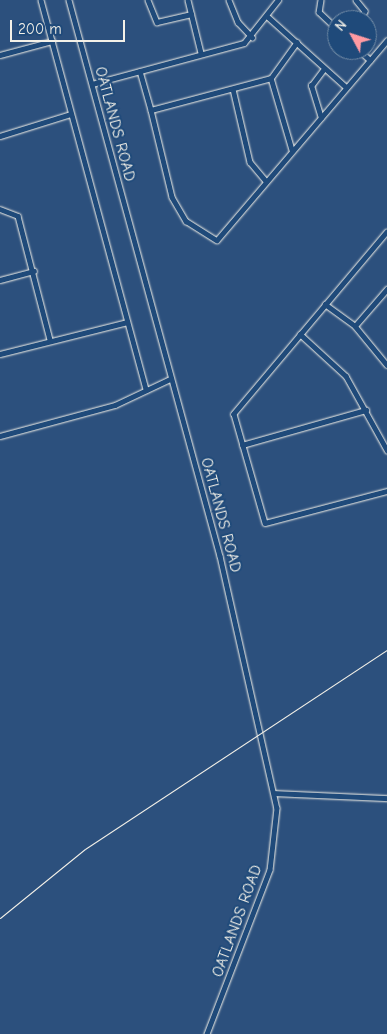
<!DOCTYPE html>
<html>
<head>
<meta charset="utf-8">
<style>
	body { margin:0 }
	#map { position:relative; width:387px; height:1034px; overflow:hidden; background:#2c507d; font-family:"Comic Neue",sans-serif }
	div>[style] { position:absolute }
	.roads { filter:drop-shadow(0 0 1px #f4f1e8) drop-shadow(0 0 1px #f4f1e8) }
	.minor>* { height:4.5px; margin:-2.25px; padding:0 2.25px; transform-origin:2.25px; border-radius:2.25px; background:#1f4a7a }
	.rail>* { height:1px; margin:-0.5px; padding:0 0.5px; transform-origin:0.5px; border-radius:0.5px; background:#f4f1e8 }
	span { translate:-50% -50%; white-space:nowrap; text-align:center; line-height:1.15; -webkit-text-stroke:4px #1f4a7a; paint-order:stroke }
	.street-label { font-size:16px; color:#f4f1e8 }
	.north { position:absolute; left:327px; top:10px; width:50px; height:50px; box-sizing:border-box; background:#1f4a7a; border:1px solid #748da6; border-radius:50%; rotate:310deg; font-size:14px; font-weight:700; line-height:20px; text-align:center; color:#f4f1e8 }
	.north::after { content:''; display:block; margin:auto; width:18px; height:22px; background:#ff9aa2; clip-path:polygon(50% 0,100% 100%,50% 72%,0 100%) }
	.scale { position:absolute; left:10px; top:20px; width:115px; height:22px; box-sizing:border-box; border:2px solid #f4f1e8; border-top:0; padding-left:6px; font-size:15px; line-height:18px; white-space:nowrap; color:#f4f1e8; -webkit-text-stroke:4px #1f4a7a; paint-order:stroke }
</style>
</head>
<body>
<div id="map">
	<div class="roads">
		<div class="minor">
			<i style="left:41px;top:0;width:404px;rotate:74.9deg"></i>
			<i style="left:69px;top:0;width:576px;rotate:74.81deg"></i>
			<i style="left:220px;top:556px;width:258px;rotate:77.3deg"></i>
			<i style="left:277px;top:808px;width:62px;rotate:96.4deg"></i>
			<i style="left:270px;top:870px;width:176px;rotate:111deg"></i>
			<i style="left:148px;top:0;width:24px;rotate:68deg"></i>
			<i style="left:157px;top:22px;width:35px;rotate:-13deg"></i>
			<i style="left:188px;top:0;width:55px;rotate:76.2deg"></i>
			<i style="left:229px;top:0;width:24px;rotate:68deg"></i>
			<i style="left:238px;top:22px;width:21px;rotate:47deg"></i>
			<i style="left:321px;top:0;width:12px;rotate:99deg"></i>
			<i style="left:319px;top:12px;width:25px;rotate:43deg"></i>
			<i style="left:356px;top:0;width:14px;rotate:51deg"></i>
			<i style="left:365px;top:11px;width:10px;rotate:114deg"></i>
			<i style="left:268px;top:17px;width:105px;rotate:41.9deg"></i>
			<i style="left:359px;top:50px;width:15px;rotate:42deg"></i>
			<i style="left:0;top:55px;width:54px;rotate:-15.1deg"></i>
			<i style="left:140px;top:71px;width:41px;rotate:74.2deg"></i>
			<i style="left:151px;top:110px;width:124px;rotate:-14.9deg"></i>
			<i style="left:271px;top:78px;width:44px;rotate:-54.2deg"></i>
			<i style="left:271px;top:78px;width:75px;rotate:73.7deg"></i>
			<i style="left:92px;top:84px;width:157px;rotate:-15.1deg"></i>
			<i style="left:244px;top:43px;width:55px;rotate:-51.7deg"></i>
			<i style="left:233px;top:89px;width:75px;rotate:76.9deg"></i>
			<i style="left:250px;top:162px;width:25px;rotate:50deg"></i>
			<i style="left:151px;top:110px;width:89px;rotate:76.4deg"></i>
			<i style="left:172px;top:197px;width:28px;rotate:60deg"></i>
			<i style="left:186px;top:221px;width:36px;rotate:32deg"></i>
			<i style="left:217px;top:240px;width:262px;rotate:-49.6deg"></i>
			<i style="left:321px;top:118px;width:34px;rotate:-107deg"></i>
			<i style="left:311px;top:86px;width:21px;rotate:-53deg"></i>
			<i style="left:0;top:136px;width:74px;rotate:-17.2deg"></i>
			<i style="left:0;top:209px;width:19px;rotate:21deg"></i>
			<i style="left:18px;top:216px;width:128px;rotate:75.5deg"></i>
			<i style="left:387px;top:232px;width:238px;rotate:130.1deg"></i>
			<i style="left:234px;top:414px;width:113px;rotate:74.1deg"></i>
			<i style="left:265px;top:523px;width:126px;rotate:-14.7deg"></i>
			<i style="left:0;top:280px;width:35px;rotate:-15deg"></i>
			<i style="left:325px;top:304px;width:37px;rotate:36deg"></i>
			<i style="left:355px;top:326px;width:49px;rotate:-49.1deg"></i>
			<i style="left:355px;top:326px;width:50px;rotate:50.6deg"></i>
			<i style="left:300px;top:334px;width:62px;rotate:42.4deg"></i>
			<i style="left:346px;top:376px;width:85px;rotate:61deg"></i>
			<i style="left:0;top:354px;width:131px;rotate:-14.1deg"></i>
			<i style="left:0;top:436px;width:119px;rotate:-15.1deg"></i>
			<i style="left:115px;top:405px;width:61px;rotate:-25.3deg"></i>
			<i style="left:242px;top:445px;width:129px;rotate:-15.8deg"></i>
			<i style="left:275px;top:793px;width:112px;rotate:2.6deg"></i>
		</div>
	</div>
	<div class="rail">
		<i style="left:0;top:918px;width:109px;rotate:-39.1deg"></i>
		<i style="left:85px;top:849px;width:362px;rotate:-33.4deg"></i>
	</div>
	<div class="street-label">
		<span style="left:115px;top:124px;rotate:75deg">OATLANDS ROAD</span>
		<span style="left:221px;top:515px;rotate:75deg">OATLANDS ROAD</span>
		<span style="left:237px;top:921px;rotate:-70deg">OATLANDS ROAD</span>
	</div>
	<div class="north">N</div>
	<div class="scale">200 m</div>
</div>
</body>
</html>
